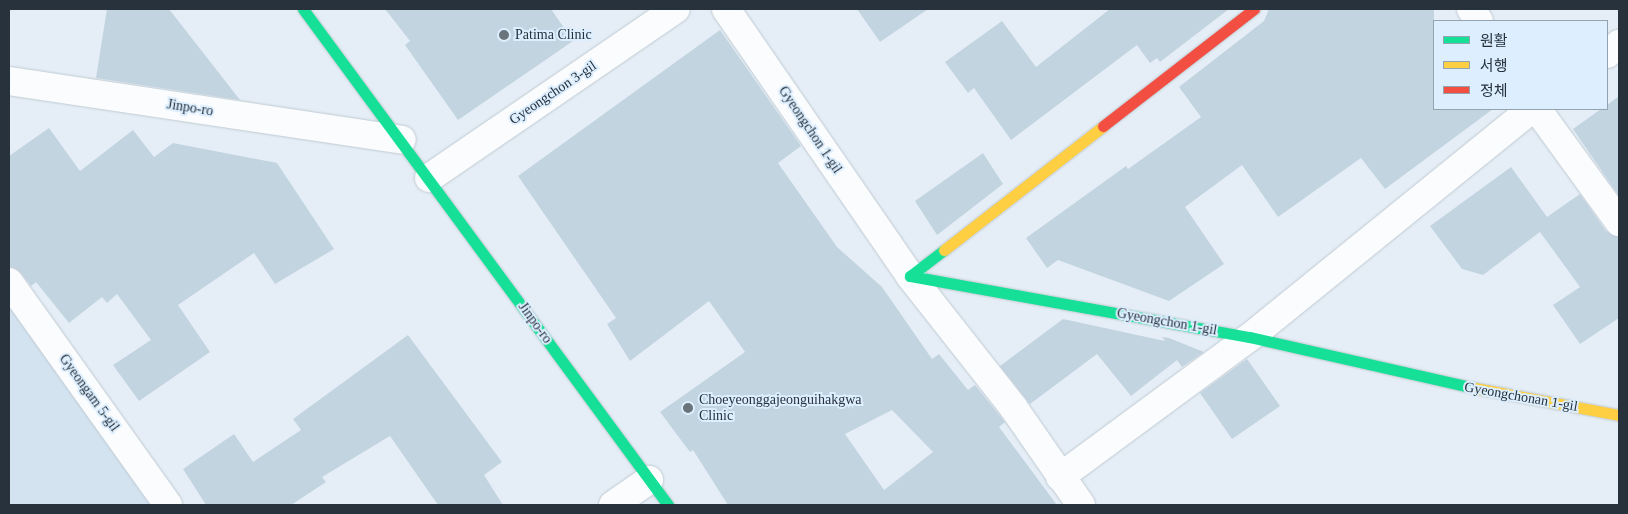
<!DOCTYPE html>
<html>
<head>
<meta charset="utf-8">
<style>
	body { margin:0 }
	#map { position:relative; width:1628px; height:514px; overflow:hidden; background:#e5eef6; font-family:"Times New Roman","Noto Sans KR",serif }
	div>[style] { position:absolute }
	.built>* { inset:0; background:#d3e3f0 }
	.building>* { inset:0; background:#c3d4e1 }
	.roads { filter:drop-shadow(0 0 1px #c0cad2) drop-shadow(0 0 1px #c0cad2) }
	.street>* { height:28px; margin:-14px; padding:0 14px; transform-origin:14px; border-radius:14px; background:#fbfcfe }
	.fast>* { height:11px; margin:-5.5px; padding:0 5.5px; transform-origin:5.5px; border-radius:5.5px; background:#16e098 }
	.slow>* { height:11px; margin:-5.5px; padding:0 5.5px; transform-origin:5.5px; border-radius:5.5px; background:#ffcf43 }
	.jam>* { height:11px; margin:-5.5px; padding:0 5.5px; transform-origin:5.5px; border-radius:5.5px; background:#f24e42 }
	.dots>* { width:14px; height:14px; translate:-50% -50%; box-sizing:border-box; border:2px solid #ddeefe; border-radius:50% }
	span { translate:-50% -50%; white-space:nowrap; text-align:center; line-height:1.15; -webkit-text-stroke:4px #ddeefe; paint-order:stroke }
	.poi-label { font-size:14px; color:#27323c }
	.left { translate:0 -50%; text-align:left }
	.street-label { font-size:14px; color:#27323c }
	.frame { position:absolute; inset:0; border:10px solid #27323c; pointer-events:none }
	.legend { position:absolute; left:1433px; top:20px; width:175px; height:90px; box-sizing:border-box; background:#ddeefe; border:1px solid #94a3b0; margin:0; padding:6px 9px; list-style:none; font-size:15px; color:#27323c }
	.legend li { display:flex; align-items:center; gap:10px; height:25px }
	.legend b { width:25px; border:1px solid #94a3b0 }
</style>
</head>
<body>
<div id="map">
	<div class="built">
		<i style="clip-path:polygon(9px 282px,169px 505px,9px 505px)"></i>
	</div>
	<div class="building">
		<i style="clip-path:polygon(107px 9px,169px 9px,240px 100px,96px 78px)"></i>
		<i style="clip-path:polygon(385px 9px,551px 9px,573px 41px,458px 120px,405px 45px,410px 41px)"></i>
		<i style="clip-path:polygon(857px 9px,928px 9px,880px 42px)"></i>
		<i style="clip-path:polygon(1110px 9px,1229px 9px,1160px 62px,1157px 58px,1150px 63px,1137px 45px,1011px 140px,974px 88px,968px 93px,945px 62px,1002px 21px,1036px 67px)"></i>
		<i style="clip-path:polygon(1269px 9px,1434px 9px,1434px 109px,1493px 109px,1385px 189px,1361px 158px,1278px 217px,1242px 165px,1185px 207px,1224px 264px,1169px 301px,1058px 260px,1047px 268px,1026px 238px,1126px 166px,1128px 169px,1201px 117px,1179px 87px,1264px 21px)"></i>
		<i style="clip-path:polygon(evenodd,720px 30px,801px 146px,778px 163px,837px 247px,882px 287px,932px 359px,939px 354px,968px 390px,975px 385px,1005px 422px,999px 427px,1057px 505px,728px 505px,693px 450px,690px 452px,660px 412px,745px 352px,709px 301px,630px 361px,607px 324px,616px 318px,518px 176px,720px 30px,892px 410px,933px 452px,884px 490px,845px 434px,892px 410px)"></i>
		<i style="clip-path:polygon(1619px 96px,1619px 196px,1573px 129px,1601px 109px,1607px 109px,1607px 105px)"></i>
		<i style="clip-path:polygon(49px 128px,80px 171px,133px 130px,154px 157px,173px 143px,277px 163px,334px 249px,275px 284px,254px 253px,178px 305px,210px 352px,139px 401px,113px 365px,151px 340px,117px 294px,107px 303px,102px 297px,69px 323px,36px 282px,31px 286px,21px 273px,9px 267px,9px 156px)"></i>
		<i style="clip-path:polygon(983px 153px,1003px 184px,937px 235px,915px 201px)"></i>
		<i style="clip-path:polygon(1511px 167px,1547px 217px,1580px 194px,1606px 231px,1619px 237px,1619px 318px,1580px 344px,1553px 305px,1580px 287px,1540px 232px,1483px 275px,1462px 269px,1430px 226px)"></i>
		<i style="clip-path:polygon(1063px 319px,1165px 341px,1162px 337px,1169px 338px,1204px 352px,1182px 367px,1177px 360px,1131px 396px,1097px 354px,1030px 404px,1000px 366px)"></i>
		<i style="clip-path:polygon(408px 335px,502px 462px,484px 475px,503px 505px,438px 505px,390px 436px,322px 477px,326px 482px,291px 505px,206px 505px,183px 469px,234px 434px,253px 462px,301px 430px,293px 419px)"></i>
		<i style="clip-path:polygon(1247px 359px,1280px 406px,1232px 439px,1200px 393px)"></i>
	</div>
	<div class="roads">
		<div class="street">
			<i style="left:726px;top:9px;width:324px;rotate:55.4deg"></i>
			<i style="left:910px;top:276px;width:167px;rotate:51.8deg"></i>
			<i style="left:1013px;top:407px;width:119px;rotate:55.2deg"></i>
			<i style="left:1471px;top:9px;width:14px;rotate:56deg"></i>
			<i style="left:1607px;top:54px;width:16px;rotate:-40deg"></i>
			<i style="left:9px;top:81px;width:397px;rotate:8.5deg"></i>
			<i style="left:1537px;top:109px;width:140px;rotate:54deg"></i>
			<i style="left:429px;top:178px;width:299px;rotate:-34.4deg"></i>
			<i style="left:9px;top:282px;width:274px;rotate:54.5deg"></i>
			<i style="left:1060px;top:477px;width:236px;rotate:-36.4deg"></i>
			<i style="left:1250px;top:337px;width:363px;rotate:-39deg"></i>
			<i style="left:613px;top:505px;width:44px;rotate:-34.8deg"></i>
		</div>
		<div class="fast">
			<i style="left:303px;top:9px;width:616px;rotate:53.65deg"></i>
			<i style="left:944px;top:250px;width:43px;rotate:142.6deg"></i>
			<i style="left:910px;top:276px;width:345px;rotate:10.2deg"></i>
			<i style="left:1250px;top:337px;width:231px;rotate:12.8deg"></i>
		</div>
		<div class="slow">
			<i style="left:944px;top:250px;width:202px;rotate:-37.9deg"></i>
			<i style="left:1475px;top:388px;width:147px;rotate:10.6deg"></i>
		</div>
		<div class="jam">
			<i style="left:1103px;top:126px;width:191px;rotate:-37.8deg"></i>
		</div>
	</div>
	<div class="dots">
		<i style="left:504px;top:35px;background:#6a747d"></i>
		<i style="left:688px;top:408px;background:#6a747d"></i>
	</div>
	<div class="poi-label">
		<span class="left" style="left:515px;top:35px">Patima Clinic</span>
		<span class="left" style="left:699px;top:408px">Choeyeonggajeonguihakgwa<br>Clinic</span>
	</div>
	<div class="street-label">
		<span style="left:553px;top:93px;rotate:-34deg">Gyeongchon 3-gil</span>
		<span style="left:190px;top:108px;rotate:9deg">Jinpo-ro</span>
		<span style="left:810px;top:130px;rotate:56deg">Gyeongchon 1-gil</span>
		<span style="left:1167px;top:322px;rotate:10deg">Gyeongchon 1-gil</span>
		<span style="left:535px;top:323px;rotate:54deg">Jinpo-ro</span>
		<span style="left:89px;top:393px;rotate:54deg">Gyeongam 5-gil</span>
		<span style="left:1521px;top:397px;rotate:10deg">Gyeongchonan 1-gil</span>
	</div>
	<div class="frame"></div>
	<ul class="legend">
	<li><b style="height:6px;background:#16e098"></b>원활</li>
	<li><b style="height:6px;background:#ffcf43"></b>서행</li>
	<li><b style="height:6px;background:#f24e42"></b>정체</li>
	</ul>
</div>
</body>
</html>
